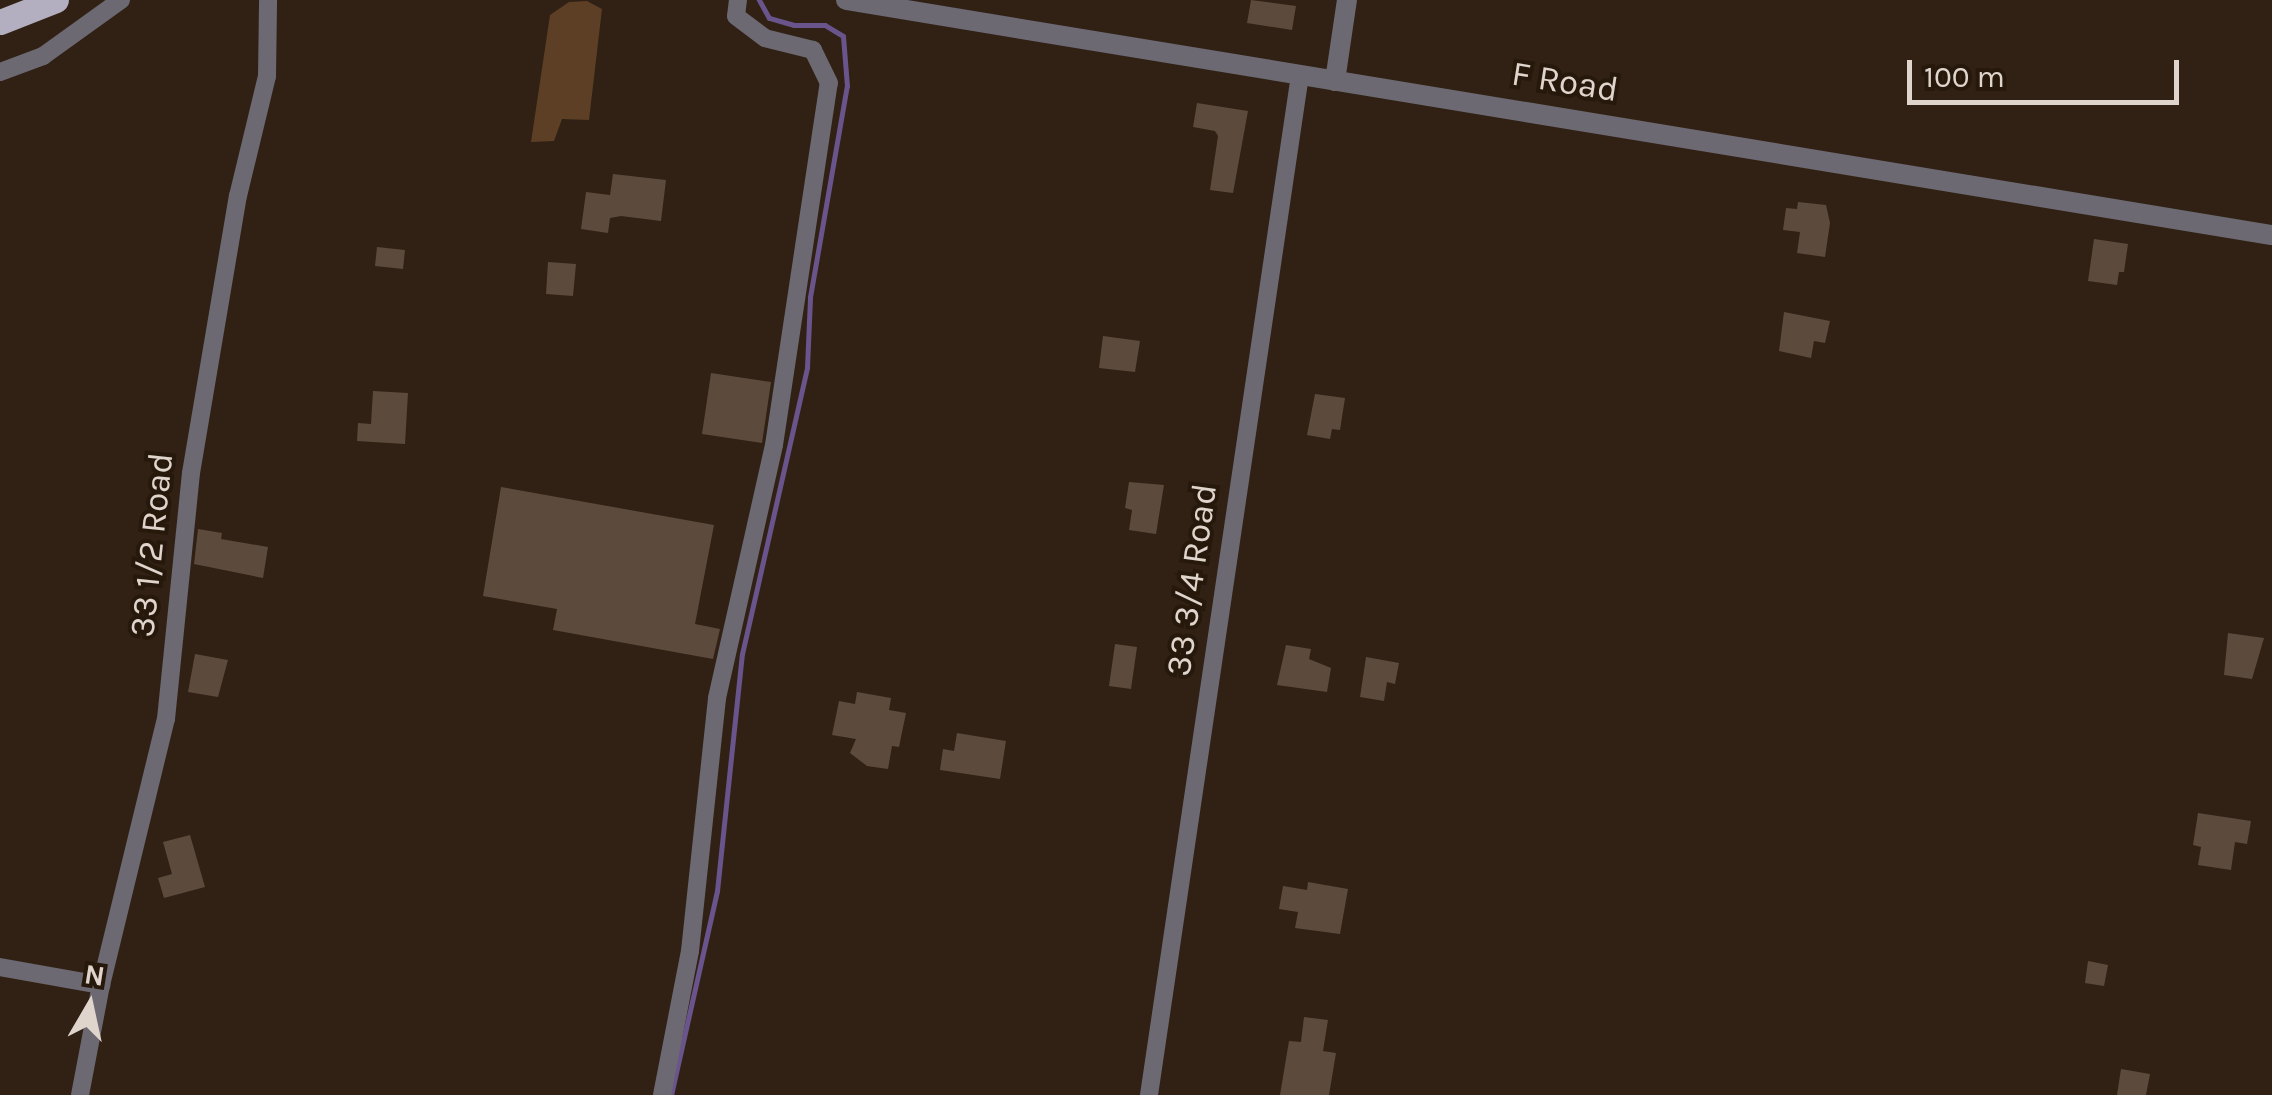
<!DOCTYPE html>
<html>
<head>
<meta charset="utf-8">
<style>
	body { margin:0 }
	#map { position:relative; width:2272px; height:1095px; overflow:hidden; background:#302114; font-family:Karla,sans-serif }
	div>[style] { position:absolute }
	.green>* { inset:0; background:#5c3f25 }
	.stream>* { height:5px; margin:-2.5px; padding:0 2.5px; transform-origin:2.5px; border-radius:2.5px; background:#69548c }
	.building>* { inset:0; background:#5c4b3d }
	.minor>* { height:18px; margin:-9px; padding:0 9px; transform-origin:9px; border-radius:9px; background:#6c6972 }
	.tertiary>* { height:20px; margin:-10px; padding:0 10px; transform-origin:10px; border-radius:10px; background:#6c6972 }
	.primary>* { height:25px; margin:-12.5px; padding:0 12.5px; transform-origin:12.5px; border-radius:12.5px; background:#b4aec1 }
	span { translate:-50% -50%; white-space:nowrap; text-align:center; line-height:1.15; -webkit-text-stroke:8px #26180b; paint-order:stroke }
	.street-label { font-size:35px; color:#e0d5cd }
	.north { position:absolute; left:40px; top:955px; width:100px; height:100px; -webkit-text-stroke:8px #26180b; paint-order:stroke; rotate:9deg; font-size:28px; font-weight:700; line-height:40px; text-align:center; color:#e0d5cd }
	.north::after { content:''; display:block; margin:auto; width:35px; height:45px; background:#e0d5cd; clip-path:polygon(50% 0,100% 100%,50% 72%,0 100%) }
	.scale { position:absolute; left:1907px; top:60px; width:272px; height:45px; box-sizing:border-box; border:5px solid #e0d5cd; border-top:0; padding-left:12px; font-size:30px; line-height:35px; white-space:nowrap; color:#e0d5cd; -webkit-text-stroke:8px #26180b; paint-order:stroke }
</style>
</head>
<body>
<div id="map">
	<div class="green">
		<i style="clip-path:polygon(587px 1px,602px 9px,589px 120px,562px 119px,554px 141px,531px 142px,550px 15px,569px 2px)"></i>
	</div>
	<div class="stream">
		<i style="left:671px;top:1095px;width:209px;rotate:-77.3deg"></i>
		<i style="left:717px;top:891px;width:238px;rotate:-84deg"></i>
		<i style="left:742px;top:654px;width:294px;rotate:-77.2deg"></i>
		<i style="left:807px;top:367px;width:70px;rotate:-87.5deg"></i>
		<i style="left:810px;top:297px;width:214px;rotate:-80.1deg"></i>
		<i style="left:847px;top:86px;width:50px;rotate:-94.6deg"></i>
		<i style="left:843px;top:36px;width:21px;rotate:-149deg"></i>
		<i style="left:825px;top:25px;width:31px;rotate:180deg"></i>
		<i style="left:794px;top:25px;width:26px;rotate:-164deg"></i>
		<i style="left:769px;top:18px;width:21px;rotate:-119deg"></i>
	</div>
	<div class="building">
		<i style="clip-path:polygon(1251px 0,1296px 6px,1292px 30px,1247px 23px)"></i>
		<i style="clip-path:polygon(1197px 103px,1248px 111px,1233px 193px,1210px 190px,1218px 136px,1215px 131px,1193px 127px)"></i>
		<i style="clip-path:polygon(613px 174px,666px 180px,661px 221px,621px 216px,610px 218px,608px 233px,581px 229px,586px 192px,610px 195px)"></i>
		<i style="clip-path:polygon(1798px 202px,1826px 205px,1830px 223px,1825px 257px,1797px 253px,1800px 232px,1783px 230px,1786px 208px,1797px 209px)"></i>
		<i style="clip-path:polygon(2094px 239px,2128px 244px,2124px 272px,2119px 272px,2117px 285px,2088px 281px)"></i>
		<i style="clip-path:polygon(377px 247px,405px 250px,403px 269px,375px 266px)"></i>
		<i style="clip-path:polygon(548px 262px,576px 264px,573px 296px,546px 294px)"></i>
		<i style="clip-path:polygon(1784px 312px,1830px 321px,1825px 343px,1814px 341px,1811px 358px,1779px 351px)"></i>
		<i style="clip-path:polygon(1103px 336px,1140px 341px,1135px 372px,1099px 368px)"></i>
		<i style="clip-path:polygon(711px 373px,771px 382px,762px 443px,702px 434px)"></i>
		<i style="clip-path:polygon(373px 391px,408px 393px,405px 444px,357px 441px,358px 423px,371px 424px)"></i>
		<i style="clip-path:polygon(1315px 394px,1345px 398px,1340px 430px,1332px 429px,1330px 439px,1307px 435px)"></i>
		<i style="clip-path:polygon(1129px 482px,1164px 485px,1156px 534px,1129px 530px,1132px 510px,1125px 508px)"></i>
		<i style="clip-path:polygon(501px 487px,714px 525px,695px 624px,720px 629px,713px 659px,553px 630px,557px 609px,483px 596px)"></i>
		<i style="clip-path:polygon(198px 529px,222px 533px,221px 539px,268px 547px,263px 578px,194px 564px)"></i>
		<i style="clip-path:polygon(2228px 633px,2264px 638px,2252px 679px,2224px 675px)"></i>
		<i style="clip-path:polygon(1115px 644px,1137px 647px,1131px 689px,1109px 686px)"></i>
		<i style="clip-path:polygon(1286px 645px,1311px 649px,1309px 659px,1331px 668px,1327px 692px,1277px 685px)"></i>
		<i style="clip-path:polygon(195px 654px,228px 660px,218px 697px,188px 692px)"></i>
		<i style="clip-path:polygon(1366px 657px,1399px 663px,1395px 684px,1387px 682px,1384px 701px,1360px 697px)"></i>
		<i style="clip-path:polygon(857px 692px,891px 698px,889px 710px,906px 713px,899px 747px,892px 746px,888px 769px,867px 766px,850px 753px,856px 739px,832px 735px,839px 701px,855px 704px)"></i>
		<i style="clip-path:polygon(957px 733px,1006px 741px,1000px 779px,940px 770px,943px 749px,954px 751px)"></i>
		<i style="clip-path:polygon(2198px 813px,2251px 821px,2247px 844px,2235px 842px,2231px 870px,2198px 865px,2201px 847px,2193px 845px)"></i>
		<i style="clip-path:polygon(190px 835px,205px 887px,164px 898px,158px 878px,172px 874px,163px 842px)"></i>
		<i style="clip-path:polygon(1308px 882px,1348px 889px,1340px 934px,1295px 928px,1298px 912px,1279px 909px,1283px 886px,1307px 890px)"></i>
		<i style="clip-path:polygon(2088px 961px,2108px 965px,2104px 986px,2085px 983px)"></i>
		<i style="clip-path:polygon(1304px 1017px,1328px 1020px,1323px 1051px,1336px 1053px,1329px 1095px,1280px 1095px,1289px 1041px,1301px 1042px)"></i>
		<i style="clip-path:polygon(2121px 1069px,2150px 1074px,2146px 1095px,2117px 1095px)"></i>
	</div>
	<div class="minor">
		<i style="left:0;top:72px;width:46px;rotate:-20.4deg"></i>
		<i style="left:43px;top:56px;width:96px;rotate:-35.7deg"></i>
		<i style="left:0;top:967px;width:103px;rotate:10.1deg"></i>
		<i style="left:80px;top:1095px;width:112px;rotate:-79.2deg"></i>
		<i style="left:101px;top:985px;width:274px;rotate:-76.3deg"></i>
		<i style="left:166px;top:719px;width:247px;rotate:-84.2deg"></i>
		<i style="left:191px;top:473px;width:281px;rotate:-80.4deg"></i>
		<i style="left:238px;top:196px;width:123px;rotate:-76.4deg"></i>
		<i style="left:267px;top:76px;width:76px;rotate:-89.2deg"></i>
		<i style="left:662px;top:1095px;width:147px;rotate:-79deg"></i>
		<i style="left:690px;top:951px;width:254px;rotate:-83.9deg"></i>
		<i style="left:717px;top:698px;width:259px;rotate:-77.3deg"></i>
		<i style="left:774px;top:445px;width:366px;rotate:-81.4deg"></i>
		<i style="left:829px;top:83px;width:37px;rotate:-116deg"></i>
		<i style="left:813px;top:50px;width:49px;rotate:-166deg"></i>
		<i style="left:765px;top:38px;width:36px;rotate:-143deg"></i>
		<i style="left:736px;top:16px;width:16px;rotate:-83deg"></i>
		<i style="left:1149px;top:1095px;width:1031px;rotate:-81.58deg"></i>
	</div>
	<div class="tertiary">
		<i style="left:846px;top:0;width:1445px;rotate:9.36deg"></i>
		<i style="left:1335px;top:81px;width:82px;rotate:-81.6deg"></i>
	</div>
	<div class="primary">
		<i style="left:0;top:22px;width:60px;rotate:-21.4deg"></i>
	</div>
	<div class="street-label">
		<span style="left:1565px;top:82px;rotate:9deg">F Road</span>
		<span style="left:152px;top:545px;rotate:-84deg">33 1/2 Road</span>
		<span style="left:1192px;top:580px;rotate:-82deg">33 3/4 Road</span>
	</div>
	<div class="north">N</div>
	<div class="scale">100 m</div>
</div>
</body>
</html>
